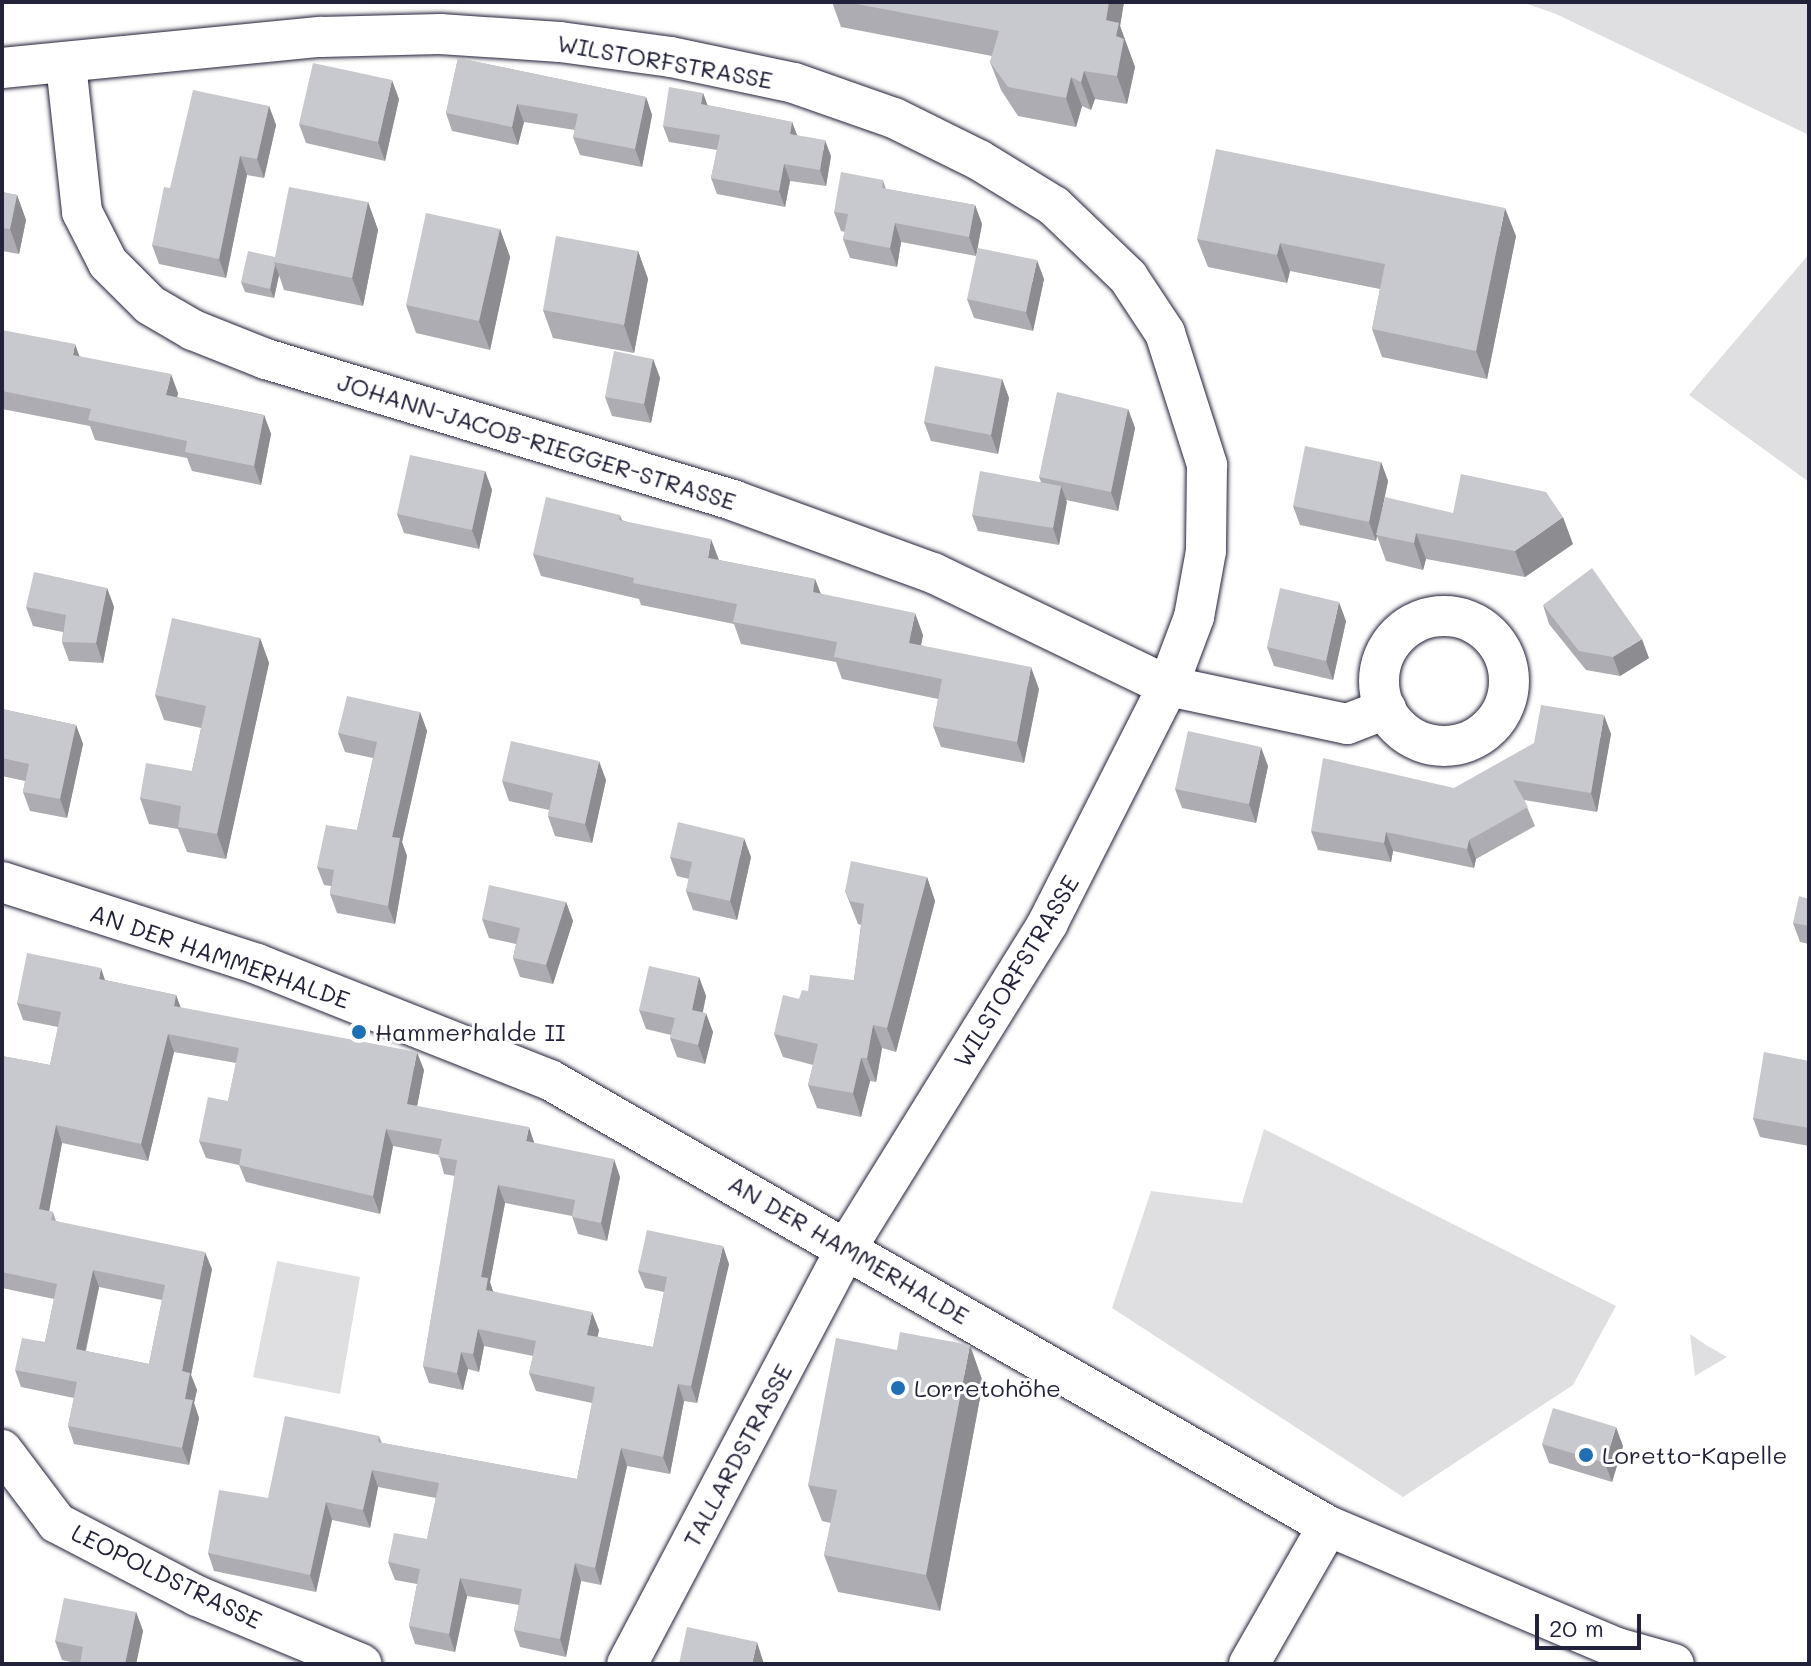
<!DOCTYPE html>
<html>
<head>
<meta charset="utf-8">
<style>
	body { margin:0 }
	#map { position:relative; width:1811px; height:1666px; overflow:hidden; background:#fff; font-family:Mali,sans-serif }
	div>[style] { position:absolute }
	.green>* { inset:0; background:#dfdfe2 }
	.roads { filter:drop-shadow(0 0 2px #22223b) drop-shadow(0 0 2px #22223b) }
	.minor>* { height:40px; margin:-20px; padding:0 20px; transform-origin:20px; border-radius:20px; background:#fff }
	.minor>.ring { margin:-20px; padding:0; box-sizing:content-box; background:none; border:40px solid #fff; border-radius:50% }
	.wall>* { inset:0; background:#acacb2 }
	.shaded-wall>* { inset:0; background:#8c8c91 }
	.building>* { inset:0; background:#c8c8cf }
	.dots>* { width:22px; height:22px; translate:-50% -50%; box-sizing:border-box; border:4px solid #fff; border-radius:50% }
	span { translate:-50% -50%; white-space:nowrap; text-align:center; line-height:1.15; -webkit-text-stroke:6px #fff; paint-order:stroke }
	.street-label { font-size:24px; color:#22223b }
	.poi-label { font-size:24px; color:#22223b }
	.left { translate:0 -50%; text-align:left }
	.frame { position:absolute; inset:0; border:4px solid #22223b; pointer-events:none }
	.scale { position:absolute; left:1535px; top:1614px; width:106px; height:36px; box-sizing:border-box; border:4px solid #22223b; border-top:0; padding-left:10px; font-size:24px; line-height:28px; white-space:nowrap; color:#22223b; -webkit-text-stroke:6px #fff; paint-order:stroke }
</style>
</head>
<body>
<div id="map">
	<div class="green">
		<i style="clip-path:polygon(1522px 2px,1809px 2px,1809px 135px,1556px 14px)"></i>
		<i style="clip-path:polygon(1809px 254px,1809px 482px,1689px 395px)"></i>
		<i style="clip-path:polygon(1264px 1129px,1616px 1306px,1573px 1385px,1403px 1497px,1112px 1308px,1151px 1191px,1242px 1203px)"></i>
		<i style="clip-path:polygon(277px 1261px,360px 1277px,340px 1394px,253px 1377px)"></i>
		<i style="clip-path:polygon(1690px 1334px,1706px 1345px,1727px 1357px,1695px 1376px)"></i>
	</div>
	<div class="roads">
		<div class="minor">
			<i style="left:66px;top:64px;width:149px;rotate:83.8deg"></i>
			<i style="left:82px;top:212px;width:57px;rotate:63deg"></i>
			<i style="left:108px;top:263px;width:59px;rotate:45deg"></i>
			<i style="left:150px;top:305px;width:50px;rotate:30.2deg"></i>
			<i style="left:193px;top:330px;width:79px;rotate:21.7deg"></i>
			<i style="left:266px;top:359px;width:490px;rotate:16.8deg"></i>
			<i style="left:735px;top:501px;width:211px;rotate:20deg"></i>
			<i style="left:933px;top:573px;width:261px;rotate:25.7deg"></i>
			<i style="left:1168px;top:686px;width:183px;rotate:12deg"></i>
			<i style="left:1347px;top:724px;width:42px;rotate:-21deg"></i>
			<i style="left:2px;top:68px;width:321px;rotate:-5.6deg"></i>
			<i style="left:321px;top:37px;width:119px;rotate:-1.4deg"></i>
			<i style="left:440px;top:34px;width:120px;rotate:3.8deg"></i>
			<i style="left:560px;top:42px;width:112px;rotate:7.7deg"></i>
			<i style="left:671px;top:57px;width:126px;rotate:11.9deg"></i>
			<i style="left:794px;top:83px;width:106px;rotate:19.3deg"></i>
			<i style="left:894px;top:118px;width:95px;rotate:26.3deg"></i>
			<i style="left:979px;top:160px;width:88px;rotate:31.5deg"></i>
			<i style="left:1054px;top:206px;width:103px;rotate:43.8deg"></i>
			<i style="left:1128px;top:277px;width:67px;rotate:56.5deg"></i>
			<i style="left:1165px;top:333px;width:139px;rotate:72.3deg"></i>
			<i style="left:1207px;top:465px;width:86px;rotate:90.7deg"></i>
			<i style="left:1206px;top:551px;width:67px;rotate:100.3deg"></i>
			<i style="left:1194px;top:617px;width:74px;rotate:110.6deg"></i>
			<i style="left:1168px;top:686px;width:266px;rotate:116.9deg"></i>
			<i style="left:1048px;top:923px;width:381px;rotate:121.8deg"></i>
			<i style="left:847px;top:1247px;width:471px;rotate:117.8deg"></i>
			<i class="ring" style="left:1379px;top:616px;width:90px;height:90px"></i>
			<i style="left:2px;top:882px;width:268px;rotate:17.8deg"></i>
			<i style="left:257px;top:964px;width:315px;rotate:21.6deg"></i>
			<i style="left:550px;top:1080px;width:897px;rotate:29.82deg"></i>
			<i style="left:1328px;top:1526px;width:314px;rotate:22.9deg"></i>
			<i style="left:1617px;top:1648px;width:59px;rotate:15.7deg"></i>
			<i style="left:2px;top:1450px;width:91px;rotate:53deg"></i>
			<i style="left:57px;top:1523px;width:158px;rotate:27.5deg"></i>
			<i style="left:197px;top:1596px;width:178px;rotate:22.5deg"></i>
			<i style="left:1249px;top:1664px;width:159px;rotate:-60.2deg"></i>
		</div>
	</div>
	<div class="wall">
		<i style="clip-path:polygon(832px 2px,1124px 2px,1120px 26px,1135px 67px,1127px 104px,1095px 99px,1091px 110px,1082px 106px,1076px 127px,1018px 116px,1001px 90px,990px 62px,992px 56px,841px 27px)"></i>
		<i style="clip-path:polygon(458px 58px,646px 97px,652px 115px,642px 167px,580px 155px,573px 137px,575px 130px,524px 122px,518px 145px,452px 131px,446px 113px)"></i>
		<i style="clip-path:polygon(703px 93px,707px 105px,792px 122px,797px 135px,831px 156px,826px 186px,790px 181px,785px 207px,717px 194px,711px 178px,717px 150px,669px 142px,663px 126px)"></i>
		<i style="clip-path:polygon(399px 99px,385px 161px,306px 143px,299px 124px)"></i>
		<i style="clip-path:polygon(269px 106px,276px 125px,264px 178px,247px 175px,226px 278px,159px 264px,152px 245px)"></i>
		<i style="clip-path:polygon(883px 180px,886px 189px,975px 205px,982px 224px,976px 256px,901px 242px,897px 267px,850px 258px,843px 239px,845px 232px,841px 231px,834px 212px)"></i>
		<i style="clip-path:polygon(2px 192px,17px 195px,26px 220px,19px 254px,2px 251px)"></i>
		<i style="clip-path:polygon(368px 202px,378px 230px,363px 306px,284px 290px,279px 275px,274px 298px,245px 292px,241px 282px,275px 257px)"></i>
		<i style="clip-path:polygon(500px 229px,510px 257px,490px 350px,416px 333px,406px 305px)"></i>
		<i style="clip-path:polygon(1516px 236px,1487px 379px,1382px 357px,1372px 329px,1380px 289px,1290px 271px,1287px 283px,1208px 267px,1197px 239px)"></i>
		<i style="clip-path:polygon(638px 251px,648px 279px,634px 353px,553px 338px,543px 310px)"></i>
		<i style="clip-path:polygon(1044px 279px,1033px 331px,974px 318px,967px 299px)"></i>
		<i style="clip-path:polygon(2px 330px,79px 356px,178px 393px,177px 397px,264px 415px,271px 434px,261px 485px,192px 471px,187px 458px,95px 440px,90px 426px,2px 409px)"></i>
		<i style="clip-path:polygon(653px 359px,660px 378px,651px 423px,612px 416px,605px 397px)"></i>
		<i style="clip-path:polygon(1002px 379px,1009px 398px,998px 454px,931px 441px,924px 422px)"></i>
		<i style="clip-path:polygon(1128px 409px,1135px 428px,1118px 511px,1066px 500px,1059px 545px,978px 531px,972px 515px,1041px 482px,1039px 477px)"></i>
		<i style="clip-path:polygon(1381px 462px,1388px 481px,1380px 518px,1573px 544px,1525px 577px,1426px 559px,1423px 570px,1386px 561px,1377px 536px,1376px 541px,1300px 525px,1293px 506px)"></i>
		<i style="clip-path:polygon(485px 471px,492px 490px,479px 549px,404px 533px,397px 514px)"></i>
		<i style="clip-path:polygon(620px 515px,622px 520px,719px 560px,815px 579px,821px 594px,923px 635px,921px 645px,1039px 689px,1024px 763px,941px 747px,933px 726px,938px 699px,842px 679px,836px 662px,741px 644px,734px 624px,641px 605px,639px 599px,541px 576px,533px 554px)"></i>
		<i style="clip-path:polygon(107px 588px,114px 607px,103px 663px,69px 661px,62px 642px,63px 632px,33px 626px,26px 607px)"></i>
		<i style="clip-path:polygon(1543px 605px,1649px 658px,1620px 676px,1586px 670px,1549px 624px)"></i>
		<i style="clip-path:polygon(1346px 621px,1333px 680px,1274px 666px,1267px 647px)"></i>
		<i style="clip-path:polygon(260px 638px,269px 663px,226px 859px,187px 852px,178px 829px,149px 824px,140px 798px,192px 771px,201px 728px,164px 720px,155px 695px)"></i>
		<i style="clip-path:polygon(2px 709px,76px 725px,83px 744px,67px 818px,30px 811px,23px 792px,25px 781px,2px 776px)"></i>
		<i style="clip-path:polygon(420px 712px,427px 731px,402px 842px,407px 856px,395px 924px,337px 913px,330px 894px,331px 886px,324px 885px,317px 867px,357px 830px,373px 758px,345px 752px,338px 733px)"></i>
		<i style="clip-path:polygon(1611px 734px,1597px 812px,1524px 800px,1535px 826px,1476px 859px,1474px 868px,1393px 851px,1391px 862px,1318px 850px,1311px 831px,1454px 788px)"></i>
		<i style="clip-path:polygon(1268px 766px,1256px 823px,1182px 808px,1175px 789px)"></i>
		<i style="clip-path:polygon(606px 780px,592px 843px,555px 836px,548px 816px,549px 810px,509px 801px,502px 781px)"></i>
		<i style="clip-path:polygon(670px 857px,751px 857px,737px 920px,693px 910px,686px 891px,689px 879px,677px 876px)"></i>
		<i style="clip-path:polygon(927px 877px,935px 901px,896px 1052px,882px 1048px,876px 1082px,870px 1081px,861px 1117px,817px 1108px,808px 1085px,813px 1065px,783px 1057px,774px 1034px,799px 999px,808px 991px,854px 980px,861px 925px,858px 924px,845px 891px)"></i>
		<i style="clip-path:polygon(1809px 899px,1809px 944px,1800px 942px,1793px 923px)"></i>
		<i style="clip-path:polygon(566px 902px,573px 921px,553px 984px,520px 977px,513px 958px,516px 944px,489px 938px,482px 919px)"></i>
		<i style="clip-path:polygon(699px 977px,706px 996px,703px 1012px,713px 1032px,705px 1064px,677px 1057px,670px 1038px,671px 1035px,646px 1029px,639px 1010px)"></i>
		<i style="clip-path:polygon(evenodd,105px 980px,176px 995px,181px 1008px,424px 1070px,417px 1106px,534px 1143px,620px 1177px,607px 1241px,578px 1234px,572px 1216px,505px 1203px,490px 1282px,493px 1291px,599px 1330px,597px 1337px,653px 1347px,664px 1292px,645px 1288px,638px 1271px,729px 1264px,697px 1403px,684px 1401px,670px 1474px,627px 1466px,601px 1585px,581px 1581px,566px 1657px,520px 1647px,514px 1630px,519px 1605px,467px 1596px,455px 1652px,415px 1644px,409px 1626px,417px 1584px,395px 1580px,388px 1562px,427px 1539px,436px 1498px,378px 1487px,370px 1528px,332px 1520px,316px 1592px,214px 1571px,208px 1553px,268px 1498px,379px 1436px,382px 1443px,577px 1479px,592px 1403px,536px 1391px,529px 1373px,533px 1356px,484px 1346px,479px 1372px,468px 1369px,463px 1390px,429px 1383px,423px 1366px,455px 1176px,444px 1174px,439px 1155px,393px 1146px,380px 1214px,246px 1182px,239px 1165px,206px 1158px,199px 1141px,228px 1101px,236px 1063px,174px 1052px,148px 1161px,62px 1143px,49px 1211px,53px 1212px,56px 1221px,212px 1269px,191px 1375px,197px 1390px,194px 1403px,199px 1418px,189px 1465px,74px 1444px,68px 1426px,74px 1398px,21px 1387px,15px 1370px,45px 1342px,54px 1299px,2px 1288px,2px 1056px,50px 1065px,58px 1027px,23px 1020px,17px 1003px,105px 980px,99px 1287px,162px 1300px,149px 1364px,86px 1351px,99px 1287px)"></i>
		<i style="clip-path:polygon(1809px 1061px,1809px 1146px,1760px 1137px,1753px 1118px)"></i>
		<i style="clip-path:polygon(897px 1350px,983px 1382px,940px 1611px,838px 1592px,824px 1555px,831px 1523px,822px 1521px,808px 1485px)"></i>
		<i style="clip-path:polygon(1542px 1444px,1623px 1446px,1612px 1482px,1549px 1463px)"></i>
		<i style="clip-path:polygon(136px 1612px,143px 1631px,136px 1664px,80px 1664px,62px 1660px,55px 1641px)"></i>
	</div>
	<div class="shaded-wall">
		<i style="clip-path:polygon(1109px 2px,1124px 2px,1120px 26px,1135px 67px,1127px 104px,1117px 76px,1106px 20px)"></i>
		<i style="clip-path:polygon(1084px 71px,1095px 99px,1091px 110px,1081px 82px)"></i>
		<i style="clip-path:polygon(1071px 77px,1082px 106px,1076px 127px,1066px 98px)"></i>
		<i style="clip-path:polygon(392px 80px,399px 99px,385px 161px,378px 142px)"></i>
		<i style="clip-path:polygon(703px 93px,709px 109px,701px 104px)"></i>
		<i style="clip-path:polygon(646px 97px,652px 115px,642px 167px,635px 149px)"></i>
		<i style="clip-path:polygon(517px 104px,524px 122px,518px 145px,512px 127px)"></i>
		<i style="clip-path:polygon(269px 106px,276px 125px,264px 178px,257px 159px)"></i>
		<i style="clip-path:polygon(792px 122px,798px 138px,790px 134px)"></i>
		<i style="clip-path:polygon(825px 140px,831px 156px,826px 186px,820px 170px)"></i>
		<i style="clip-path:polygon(240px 156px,247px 175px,226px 278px,219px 259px)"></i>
		<i style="clip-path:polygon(784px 164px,790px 181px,785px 207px,779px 191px)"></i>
		<i style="clip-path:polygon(17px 195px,26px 220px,19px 254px,10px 229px)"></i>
		<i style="clip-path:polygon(368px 202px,378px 230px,363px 306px,352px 278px)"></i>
		<i style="clip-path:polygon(975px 205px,982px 224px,976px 256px,969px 237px)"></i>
		<i style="clip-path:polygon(1505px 208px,1516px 236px,1487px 379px,1476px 351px)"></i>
		<i style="clip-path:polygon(895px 223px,901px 242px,897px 267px,890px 248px)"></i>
		<i style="clip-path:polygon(500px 229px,510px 257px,490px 350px,479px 321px)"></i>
		<i style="clip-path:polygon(1280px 243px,1290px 271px,1287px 283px,1277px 255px)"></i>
		<i style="clip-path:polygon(638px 251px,648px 279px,634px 353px,624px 325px)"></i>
		<i style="clip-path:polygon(1037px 260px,1044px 279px,1033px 331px,1026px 312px)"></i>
		<i style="clip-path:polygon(275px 265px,279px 275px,274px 298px,270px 289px)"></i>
		<i style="clip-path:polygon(75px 344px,82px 363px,73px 355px)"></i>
		<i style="clip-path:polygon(653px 359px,660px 378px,651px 423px,644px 404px)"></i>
		<i style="clip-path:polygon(171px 374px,178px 393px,173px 414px,166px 395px)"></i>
		<i style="clip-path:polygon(1002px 379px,1009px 398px,998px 454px,991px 435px)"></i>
		<i style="clip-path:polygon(1128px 409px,1135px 428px,1118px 511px,1111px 492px)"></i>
		<i style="clip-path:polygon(264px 415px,271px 434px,261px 485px,254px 466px)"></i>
		<i style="clip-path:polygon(1381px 462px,1388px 481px,1376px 541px,1369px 522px)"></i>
		<i style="clip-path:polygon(485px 471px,492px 490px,479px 549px,472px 530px)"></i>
		<i style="clip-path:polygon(1061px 486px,1067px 502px,1059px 545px,1053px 528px)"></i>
		<i style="clip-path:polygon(1563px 517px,1573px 544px,1525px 577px,1515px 551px)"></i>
		<i style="clip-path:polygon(1416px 533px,1426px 559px,1423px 570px,1414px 543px)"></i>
		<i style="clip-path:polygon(711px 539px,719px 560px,708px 558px)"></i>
		<i style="clip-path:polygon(815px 579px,823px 600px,813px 592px)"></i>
		<i style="clip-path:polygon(107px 588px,114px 607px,103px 663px,96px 643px)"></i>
		<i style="clip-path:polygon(1339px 602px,1346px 621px,1333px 680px,1326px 661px)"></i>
		<i style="clip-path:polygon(915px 613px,923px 635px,917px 665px,909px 643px)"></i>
		<i style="clip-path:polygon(260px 638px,269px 663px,226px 859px,217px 834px)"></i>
		<i style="clip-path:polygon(1642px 639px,1649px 658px,1620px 676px,1613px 657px)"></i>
		<i style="clip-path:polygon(1031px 667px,1039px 689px,1024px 763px,1017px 742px)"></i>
		<i style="clip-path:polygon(420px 712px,427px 731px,402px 842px,407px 856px,395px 924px,388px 906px,392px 837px)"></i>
		<i style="clip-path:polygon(1604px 715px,1611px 734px,1597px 812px,1591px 793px)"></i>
		<i style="clip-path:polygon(76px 725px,83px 744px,67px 818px,60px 799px)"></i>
		<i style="clip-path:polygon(1261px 747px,1268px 766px,1256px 823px,1249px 804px)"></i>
		<i style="clip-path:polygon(599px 761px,606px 780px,592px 843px,585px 824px)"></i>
		<i style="clip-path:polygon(1386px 832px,1393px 851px,1391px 862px,1384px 843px)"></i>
		<i style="clip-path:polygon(744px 838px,751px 857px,737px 920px,730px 901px)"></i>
		<i style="clip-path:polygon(1469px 840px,1476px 859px,1474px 868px,1467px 849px)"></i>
		<i style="clip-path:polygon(927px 877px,935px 901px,896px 1052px,887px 1028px)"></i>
		<i style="clip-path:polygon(566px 902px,573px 921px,553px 984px,546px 965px)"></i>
		<i style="clip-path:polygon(101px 968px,107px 986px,99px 979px)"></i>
		<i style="clip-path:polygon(699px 977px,706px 996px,699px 1029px,692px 1010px)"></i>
		<i style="clip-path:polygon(176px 995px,182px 1012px,174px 1006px)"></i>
		<i style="clip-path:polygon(706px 1013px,713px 1032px,705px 1064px,698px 1045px)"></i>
		<i style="clip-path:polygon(873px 1025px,882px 1048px,876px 1082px,867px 1058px)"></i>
		<i style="clip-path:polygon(168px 1034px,174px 1052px,148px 1161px,141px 1144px)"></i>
		<i style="clip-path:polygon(417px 1052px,424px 1070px,414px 1122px,407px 1104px)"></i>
		<i style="clip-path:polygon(861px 1058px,870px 1081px,861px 1117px,853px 1093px)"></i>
		<i style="clip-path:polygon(56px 1125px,62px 1143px,46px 1227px,39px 1209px)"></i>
		<i style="clip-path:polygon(529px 1127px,535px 1145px,526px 1141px)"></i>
		<i style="clip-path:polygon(386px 1129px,393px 1146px,380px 1214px,373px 1196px)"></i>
		<i style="clip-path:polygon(614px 1159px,620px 1177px,607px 1241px,601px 1223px)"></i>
		<i style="clip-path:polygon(498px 1185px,505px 1203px,490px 1282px,494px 1295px,492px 1307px,481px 1277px)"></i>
		<i style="clip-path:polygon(723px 1246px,729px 1264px,697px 1403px,691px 1386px)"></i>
		<i style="clip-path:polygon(205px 1252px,212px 1269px,191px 1375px,197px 1390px,194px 1403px,199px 1418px,189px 1465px,182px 1448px,185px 1399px,182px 1371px)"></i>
		<i style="clip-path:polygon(93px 1270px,99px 1287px,82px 1366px,76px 1349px)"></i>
		<i style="clip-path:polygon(592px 1312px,599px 1330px,594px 1353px,587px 1335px)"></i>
		<i style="clip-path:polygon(478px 1329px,484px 1346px,479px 1372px,473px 1354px)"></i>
		<i style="clip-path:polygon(970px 1345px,983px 1382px,940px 1611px,926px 1575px)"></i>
		<i style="clip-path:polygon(461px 1352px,468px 1369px,463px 1390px,457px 1373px)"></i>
		<i style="clip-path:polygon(678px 1384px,684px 1401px,670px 1474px,663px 1457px)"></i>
		<i style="clip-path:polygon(1616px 1427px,1623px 1446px,1612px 1482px,1605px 1463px)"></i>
		<i style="clip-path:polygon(621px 1448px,627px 1466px,601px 1585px,595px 1568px)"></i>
		<i style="clip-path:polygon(372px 1470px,378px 1487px,370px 1528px,363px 1510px)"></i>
		<i style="clip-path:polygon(326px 1502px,332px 1520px,316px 1592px,310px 1575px)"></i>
		<i style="clip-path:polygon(575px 1563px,581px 1581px,566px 1657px,560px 1639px)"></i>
		<i style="clip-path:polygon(460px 1578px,467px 1596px,455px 1652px,449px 1634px)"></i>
		<i style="clip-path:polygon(136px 1612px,143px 1631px,136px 1664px,125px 1664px)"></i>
		<i style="clip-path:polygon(757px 1642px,764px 1664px,752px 1664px)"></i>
	</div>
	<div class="building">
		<i style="clip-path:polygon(846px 2px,1109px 2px,1106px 20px,1119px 23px,1116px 36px,1124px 39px,1117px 76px,1084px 71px,1081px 82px,1071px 77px,1066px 98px,1008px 87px,990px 62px,999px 31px)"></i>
		<i style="clip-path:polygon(458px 58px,646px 97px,635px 149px,573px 137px,578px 114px,517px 104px,512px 127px,446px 113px)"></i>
		<i style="clip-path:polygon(313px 63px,392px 80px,378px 142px,299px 124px)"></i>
		<i style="clip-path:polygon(669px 87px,703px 93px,701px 104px,792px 122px,790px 134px,825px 140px,820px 170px,784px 164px,779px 191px,711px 178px,720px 135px,663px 126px)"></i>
		<i style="clip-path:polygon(193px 90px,269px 106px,257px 159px,240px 156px,219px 259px,152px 245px,164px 187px,170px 188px)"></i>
		<i style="clip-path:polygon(1216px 149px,1505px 208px,1476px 351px,1372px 329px,1385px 264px,1280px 243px,1277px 255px,1197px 239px)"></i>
		<i style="clip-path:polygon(841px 172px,883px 180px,882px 188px,975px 205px,969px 237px,895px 223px,890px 248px,843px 239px,848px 214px,834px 212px)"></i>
		<i style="clip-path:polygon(289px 187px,368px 202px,352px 278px,274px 262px)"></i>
		<i style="clip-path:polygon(2px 192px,17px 195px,10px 229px,2px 228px)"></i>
		<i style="clip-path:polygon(426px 213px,500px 229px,479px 321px,406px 305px)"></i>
		<i style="clip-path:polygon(556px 236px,638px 251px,624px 325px,543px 310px)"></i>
		<i style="clip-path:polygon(978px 248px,1037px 260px,1026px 312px,967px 299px)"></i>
		<i style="clip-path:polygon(248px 251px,275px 257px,274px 262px,275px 265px,270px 289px,241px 282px)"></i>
		<i style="clip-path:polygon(2px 330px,75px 344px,73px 355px,171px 374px,166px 395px,264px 415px,254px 466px,185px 452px,187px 441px,88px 420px,91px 409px,2px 391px)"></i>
		<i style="clip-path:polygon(614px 351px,653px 359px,644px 404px,605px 397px)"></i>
		<i style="clip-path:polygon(935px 366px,1002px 379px,991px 435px,924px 422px)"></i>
		<i style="clip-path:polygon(1057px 392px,1128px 409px,1111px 492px,1039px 477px)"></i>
		<i style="clip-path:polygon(1305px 446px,1381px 462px,1369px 522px,1293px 506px)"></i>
		<i style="clip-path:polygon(410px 455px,485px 471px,472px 530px,397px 514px)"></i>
		<i style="clip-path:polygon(980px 471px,1061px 486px,1053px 528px,972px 515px)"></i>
		<i style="clip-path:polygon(1461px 474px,1546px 492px,1563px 517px,1515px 551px,1416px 533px,1414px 543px,1376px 535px,1385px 497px,1453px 513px)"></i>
		<i style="clip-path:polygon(546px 497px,620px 515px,619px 520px,711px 539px,708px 558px,815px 579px,813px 592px,915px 613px,909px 643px,1031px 667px,1017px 742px,933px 726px,942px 679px,834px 657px,837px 642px,733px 622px,737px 604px,633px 583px,634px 578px,533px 554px)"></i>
		<i style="clip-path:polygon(1592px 568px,1642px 639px,1613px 657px,1579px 651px,1543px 605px)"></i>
		<i style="clip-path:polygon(34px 572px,107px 588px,96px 643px,62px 642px,66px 615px,26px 607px)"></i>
		<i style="clip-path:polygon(1280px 588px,1339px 602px,1326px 661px,1267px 647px)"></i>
		<i style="clip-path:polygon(172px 618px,260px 638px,217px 834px,178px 827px,181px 806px,140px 798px,146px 763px,192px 771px,206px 706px,155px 695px)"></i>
		<i style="clip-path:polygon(347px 696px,420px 712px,392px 837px,400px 838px,388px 906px,330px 894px,334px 870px,317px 867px,326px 825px,357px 830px,377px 742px,338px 733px)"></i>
		<i style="clip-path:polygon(1541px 705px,1604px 715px,1591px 793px,1513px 780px,1528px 807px,1469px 840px,1467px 849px,1386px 832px,1384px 843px,1311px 831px,1323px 758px,1454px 788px,1534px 743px)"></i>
		<i style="clip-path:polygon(2px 709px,76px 725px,60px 799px,23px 792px,29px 764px,2px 758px)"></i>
		<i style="clip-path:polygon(1188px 731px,1261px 747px,1249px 804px,1175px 789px)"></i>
		<i style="clip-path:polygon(511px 741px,599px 761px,585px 824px,548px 816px,553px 793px,502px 781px)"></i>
		<i style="clip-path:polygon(678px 822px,744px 838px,730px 901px,686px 891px,692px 862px,670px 857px)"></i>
		<i style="clip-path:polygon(851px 861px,927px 877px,887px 1028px,873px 1025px,867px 1058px,861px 1058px,853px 1093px,808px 1085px,818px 1044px,774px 1034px,783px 995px,799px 999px,802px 990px,808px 991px,810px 975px,854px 980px,864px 904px,850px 901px,845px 891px)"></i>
		<i style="clip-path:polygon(489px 885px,566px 902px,546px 965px,513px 958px,520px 928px,482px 919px)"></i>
		<i style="clip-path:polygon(1799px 896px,1809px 899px,1809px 926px,1793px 923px)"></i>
		<i style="clip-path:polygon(evenodd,27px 953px,101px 968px,99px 979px,176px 995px,174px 1006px,417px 1052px,407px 1104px,529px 1127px,526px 1141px,614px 1159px,601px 1223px,572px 1217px,575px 1200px,498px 1185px,481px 1277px,488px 1278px,486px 1290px,592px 1312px,587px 1335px,653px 1347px,667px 1277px,638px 1271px,647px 1230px,723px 1246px,691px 1386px,678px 1384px,663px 1457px,621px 1448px,595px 1568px,575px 1563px,560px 1639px,514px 1630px,522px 1589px,460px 1578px,449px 1634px,409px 1626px,420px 1569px,388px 1562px,394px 1533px,427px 1539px,439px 1483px,372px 1470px,363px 1510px,326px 1502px,310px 1575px,208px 1553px,219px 1490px,268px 1498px,285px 1416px,379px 1436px,378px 1442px,577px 1479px,595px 1387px,529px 1373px,536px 1341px,478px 1329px,473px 1354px,461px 1352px,457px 1373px,423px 1366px,457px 1160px,438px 1157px,442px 1139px,386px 1129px,373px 1196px,239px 1165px,242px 1149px,199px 1141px,208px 1097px,228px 1101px,239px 1048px,168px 1034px,141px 1144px,56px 1125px,39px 1209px,53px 1212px,51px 1220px,205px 1252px,182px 1371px,190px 1373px,185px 1399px,193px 1400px,182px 1448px,68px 1426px,77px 1382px,15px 1370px,22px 1338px,45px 1342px,57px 1284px,2px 1272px,2px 1056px,50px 1065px,61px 1012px,17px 1003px,27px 953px,93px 1270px,165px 1285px,149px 1364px,76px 1349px,93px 1270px)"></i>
		<i style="clip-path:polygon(649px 966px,699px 977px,692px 1010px,706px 1013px,698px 1045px,670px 1038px,675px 1018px,639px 1010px)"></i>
		<i style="clip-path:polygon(1764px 1052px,1809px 1061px,1809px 1128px,1753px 1118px)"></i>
		<i style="clip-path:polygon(900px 1332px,970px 1345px,926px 1575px,824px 1555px,837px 1490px,808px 1485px,836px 1338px,897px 1350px)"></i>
		<i style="clip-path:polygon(1553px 1408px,1616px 1427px,1605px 1463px,1542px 1444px)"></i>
		<i style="clip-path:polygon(64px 1598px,136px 1612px,125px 1664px,80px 1664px,83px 1647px,55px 1641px)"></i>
		<i style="clip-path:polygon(687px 1627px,757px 1642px,752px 1664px,679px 1664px)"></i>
	</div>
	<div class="dots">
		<i style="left:359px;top:1032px;background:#1f6fb2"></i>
		<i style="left:898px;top:1388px;background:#1f6fb2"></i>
		<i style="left:1586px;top:1455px;background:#1f6fb2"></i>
	</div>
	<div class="street-label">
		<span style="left:665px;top:61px;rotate:10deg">WILSTORFSTRASSE</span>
		<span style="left:537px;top:441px;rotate:17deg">JOHANN-JACOB-RIEGGER-STRASSE</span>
		<span style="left:220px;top:956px;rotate:19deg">AN DER HAMMERHALDE</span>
		<span style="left:1016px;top:971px;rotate:-59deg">WILSTORFSTRASSE</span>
		<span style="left:849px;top:1249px;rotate:30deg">AN DER HAMMERHALDE</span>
		<span style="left:737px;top:1455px;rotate:-62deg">TALLARDSTRASSE</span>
		<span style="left:167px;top:1576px;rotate:26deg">LEOPOLDSTRASSE</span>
	</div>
	<div class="poi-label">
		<span class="left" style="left:375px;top:1032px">Hammerhalde II</span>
		<span class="left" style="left:914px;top:1388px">Lorretohöhe</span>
		<span class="left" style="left:1602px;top:1455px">Loretto-Kapelle</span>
	</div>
	<div class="frame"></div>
	<div class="scale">20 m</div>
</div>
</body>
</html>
